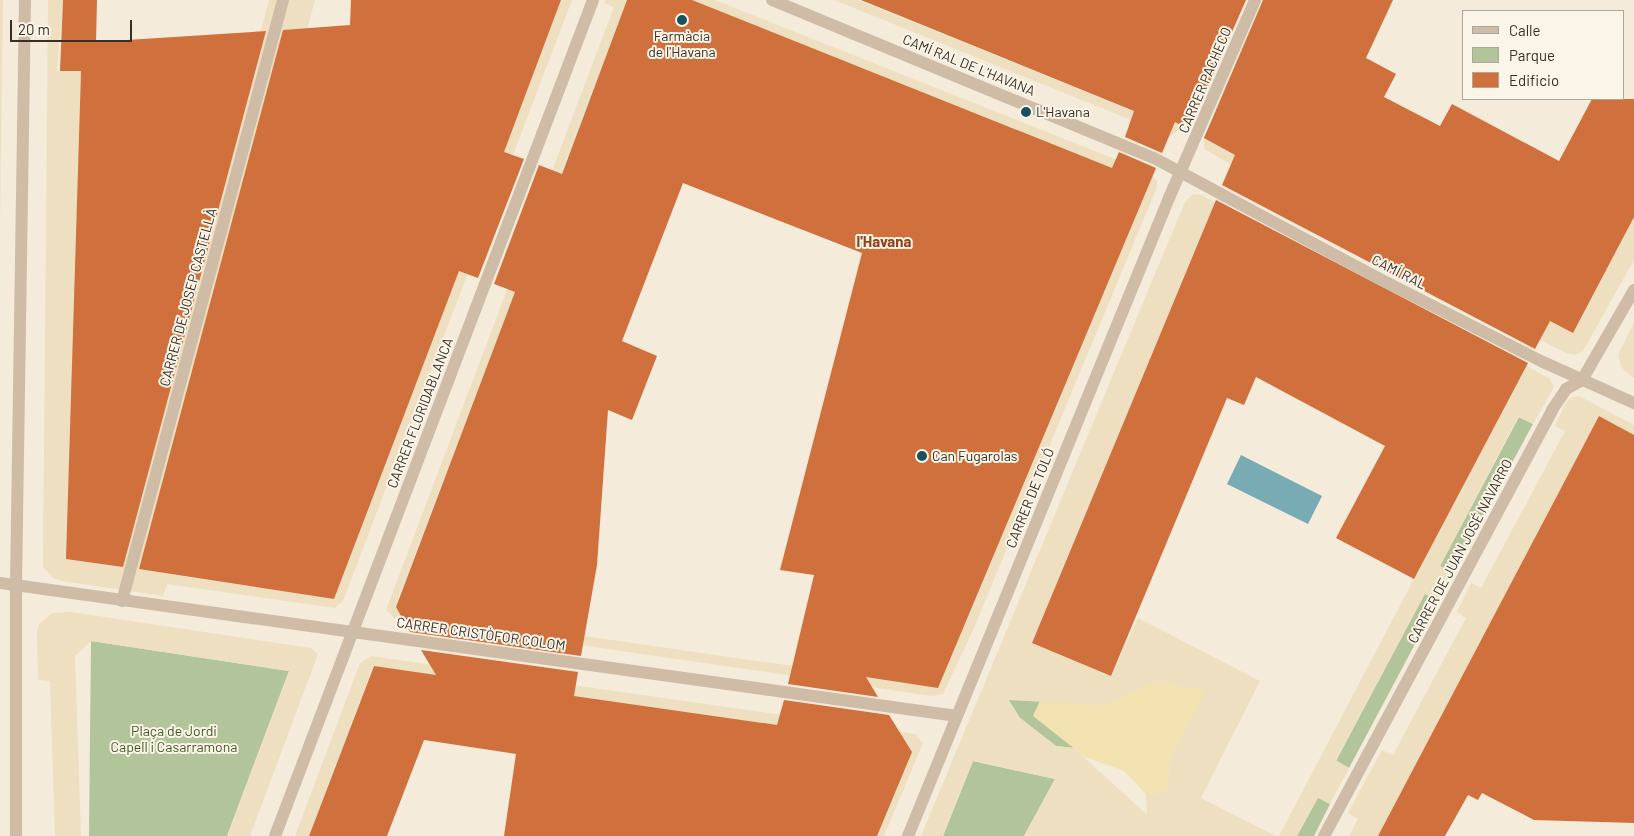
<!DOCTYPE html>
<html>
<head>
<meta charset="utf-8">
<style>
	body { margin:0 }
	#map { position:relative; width:1634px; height:836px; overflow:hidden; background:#f4ebdb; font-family:Barlow,sans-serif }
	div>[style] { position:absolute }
	.green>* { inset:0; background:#b2c59a }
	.sand>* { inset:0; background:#f2e2af }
	.plaza>* { inset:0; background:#eedfc1 }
	.water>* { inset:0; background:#78abb4 }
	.building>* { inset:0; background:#d0703d }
	.minor>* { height:12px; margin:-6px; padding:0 6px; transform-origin:6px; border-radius:6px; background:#cebca6 }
	.dots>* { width:14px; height:14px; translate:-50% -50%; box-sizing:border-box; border:2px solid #fbf5e8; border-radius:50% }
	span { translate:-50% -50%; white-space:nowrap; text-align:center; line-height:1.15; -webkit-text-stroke:4px #fbf5e8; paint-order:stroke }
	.poi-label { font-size:14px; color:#392f27 }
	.left { translate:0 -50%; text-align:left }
	.street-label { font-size:14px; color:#392f27 }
	.park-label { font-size:14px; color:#435a29 }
	.neighbourhood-label { font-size:15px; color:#8f4219; font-weight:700 }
	.legend { position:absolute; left:1462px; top:10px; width:162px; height:90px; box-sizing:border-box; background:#fbf5e8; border:1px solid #ada69b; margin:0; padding:6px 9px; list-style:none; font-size:15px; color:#392f27 }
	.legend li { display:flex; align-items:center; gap:10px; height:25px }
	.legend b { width:25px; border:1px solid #ada69b }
	.scale { position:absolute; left:10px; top:20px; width:122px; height:22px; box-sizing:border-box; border:2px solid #392f27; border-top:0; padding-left:6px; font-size:15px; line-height:18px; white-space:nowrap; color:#392f27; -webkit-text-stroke:4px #fbf5e8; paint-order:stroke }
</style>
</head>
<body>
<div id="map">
	<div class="green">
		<i style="clip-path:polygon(1519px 417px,1533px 424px,1452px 573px,1440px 566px)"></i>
		<i style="clip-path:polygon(1425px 593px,1438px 601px,1349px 768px,1336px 761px)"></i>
		<i style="clip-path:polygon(91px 641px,289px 671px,227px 836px,89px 836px)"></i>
		<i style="clip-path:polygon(1008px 699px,1040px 701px,1034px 716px,1074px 748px,1056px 746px,1020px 718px)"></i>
		<i style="clip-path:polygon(973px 761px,1055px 779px,1024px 836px,943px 836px)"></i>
		<i style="clip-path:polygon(1318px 797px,1330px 804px,1314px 836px,1297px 836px)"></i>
	</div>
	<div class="sand">
		<i style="clip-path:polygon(1158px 681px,1207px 691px,1171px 755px,1166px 793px,1146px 794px,1124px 771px,1085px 757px,1033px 716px,1040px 701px,1104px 705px)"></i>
	</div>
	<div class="plaza">
		<i style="clip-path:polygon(0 0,3px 0,0 225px)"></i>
		<i style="clip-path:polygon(48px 0,63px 0,57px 71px,81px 71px,73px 333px,241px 103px,269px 0,315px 0,162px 573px,334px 599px,561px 0,572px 0,343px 601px,335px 608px,167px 584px,163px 596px,62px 581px,53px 578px,43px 567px)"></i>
		<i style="clip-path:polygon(605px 0,627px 0,395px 606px,397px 609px,938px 687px,1149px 184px,692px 0,715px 0,1150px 173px,1157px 181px,1157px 187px,973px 630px,943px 694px,932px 696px,394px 618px,386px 610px,614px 7px,604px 3px)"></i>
		<i style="clip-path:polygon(834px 0,858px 0,1143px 115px,1234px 0,1179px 130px,1171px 136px)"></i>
		<i style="clip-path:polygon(1265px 18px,1211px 142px,1268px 173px,1573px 333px,1634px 217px,1634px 260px,1583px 351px,1574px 355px,1566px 353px,1544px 342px,1204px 149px,1204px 137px)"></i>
		<i style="clip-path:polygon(evenodd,1193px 194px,1201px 195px,1549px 378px,1554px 387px,1533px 424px,1518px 417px,1440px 566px,1452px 573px,1438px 601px,1425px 594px,1336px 760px,1349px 768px,1330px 804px,1318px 798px,1297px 836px,1279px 836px,1523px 371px,1214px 205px,1032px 643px,1111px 676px,1138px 618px,1260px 681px,1201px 798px,1276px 836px,1024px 836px,1055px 779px,973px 761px,943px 836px,921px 836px,1185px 202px,1193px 194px,1158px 681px,1206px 691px,1171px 755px,1166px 793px,1146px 794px,1147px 815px,1074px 748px,1056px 746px,1020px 718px,1008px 700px,1104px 705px,1158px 681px)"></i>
		<i style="clip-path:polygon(1634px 322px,1634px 378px,1622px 368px,1618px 355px)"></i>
		<i style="clip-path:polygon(1579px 396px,1634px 425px,1634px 435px,1599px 416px,1378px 836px,1349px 836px,1358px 819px,1348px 813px,1382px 750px,1393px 755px,1466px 618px,1457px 612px,1471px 583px,1481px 588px,1565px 431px,1555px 426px,1564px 406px,1570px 398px)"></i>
		<i style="clip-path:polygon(71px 612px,311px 648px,318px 654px,250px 836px,227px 836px,289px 671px,91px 641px,75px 656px,81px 836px,55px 836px,50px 681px,38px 680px,37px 631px,39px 624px,52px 613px)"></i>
		<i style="clip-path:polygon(371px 656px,915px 734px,923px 743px,884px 836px,877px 836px,907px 745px,373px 666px,312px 826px,312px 836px,295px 836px,360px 663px)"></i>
	</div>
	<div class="water">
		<i style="clip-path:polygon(1241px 455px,1322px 496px,1308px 524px,1227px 484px)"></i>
	</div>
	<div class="building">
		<i style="clip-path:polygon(63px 0,97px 0,96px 42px,266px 31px,123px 567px,66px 559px,81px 71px,60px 71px)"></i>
		<i style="clip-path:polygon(351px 0,561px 0,504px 152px,524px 159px,478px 278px,459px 271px,334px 599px,139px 569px,283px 30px,350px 25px)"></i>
		<i style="clip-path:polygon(627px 0,692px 0,1112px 168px,1119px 152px,1156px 168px,938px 688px,866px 677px,878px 697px,788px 684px,814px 575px,780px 570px,862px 253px,683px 183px,622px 341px,657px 356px,632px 420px,608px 410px,597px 565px,581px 656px,410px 632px,396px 607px,515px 292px,494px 284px,539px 165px,562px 174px)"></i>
		<i style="clip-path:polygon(861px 0,1246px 0,1189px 130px,1175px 122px,1162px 153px,1125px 137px,1134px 111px)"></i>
		<i style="clip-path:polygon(1263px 0,1393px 0,1366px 58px,1396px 74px,1384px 97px,1440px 126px,1452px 104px,1559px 161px,1592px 99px,1634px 99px,1634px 217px,1573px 333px,1550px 321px,1535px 349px,1222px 185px,1235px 155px,1204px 138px)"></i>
		<i style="clip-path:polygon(1216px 200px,1528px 363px,1414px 579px,1336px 538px,1385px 446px,1256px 377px,1244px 405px,1227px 398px,1111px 676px,1032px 643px)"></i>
		<i style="clip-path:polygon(1599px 416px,1634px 435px,1634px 823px,1534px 820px,1482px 793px,1478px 800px,1468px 795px,1445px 836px,1378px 836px)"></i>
		<i style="clip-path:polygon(421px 650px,578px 672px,574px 696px,777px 725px,784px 700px,889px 715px,912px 752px,877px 836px,504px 836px,516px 754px,424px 740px,387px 836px,309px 836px,374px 666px,436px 675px)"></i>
	</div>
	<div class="minor">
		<i style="left:772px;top:0;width:413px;rotate:22.5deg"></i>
		<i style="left:1154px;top:158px;width:254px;rotate:28.2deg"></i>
		<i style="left:1378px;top:278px;width:185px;rotate:27deg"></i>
		<i style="left:1543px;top:362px;width:100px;rotate:24.3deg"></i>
		<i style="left:0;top:583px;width:966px;rotate:7.91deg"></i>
		<i style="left:122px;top:601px;width:622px;rotate:-75deg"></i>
		<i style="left:16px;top:836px;width:251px;rotate:-90deg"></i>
		<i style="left:16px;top:585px;width:585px;rotate:-89.12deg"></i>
		<i style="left:275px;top:836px;width:894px;rotate:-69.17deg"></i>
		<i style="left:908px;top:836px;width:689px;rotate:-67.75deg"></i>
		<i style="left:1169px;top:198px;width:216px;rotate:-66.5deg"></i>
		<i style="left:1324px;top:836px;width:483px;rotate:-61.8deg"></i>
		<i style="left:1552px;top:410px;width:25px;rotate:-56deg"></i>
		<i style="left:1566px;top:389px;width:18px;rotate:-29deg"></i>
		<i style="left:1582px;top:380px;width:104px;rotate:-60deg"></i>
	</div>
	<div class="dots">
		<i style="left:682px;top:20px;background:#19525e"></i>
		<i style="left:1026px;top:112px;background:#19525e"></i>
		<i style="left:922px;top:456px;background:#19525e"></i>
	</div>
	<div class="poi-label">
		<span style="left:682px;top:44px">Farmàcia<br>de l'Havana</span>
		<span class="left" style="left:1036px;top:112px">L'Havana</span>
		<span class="left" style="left:932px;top:456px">Can Fugarolas</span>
	</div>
	<div class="street-label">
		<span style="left:969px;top:65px;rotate:22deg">CAMÍ RAL DE L'HAVANA</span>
		<span style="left:1205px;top:80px;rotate:-67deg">CARRER PACHECO</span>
		<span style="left:1399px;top:272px;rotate:27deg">CAMÍ RAL</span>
		<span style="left:188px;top:297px;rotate:-75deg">CARRER DE JOSEP CASTELLÀ</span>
		<span style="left:420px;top:413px;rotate:-69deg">CARRER FLORIDABLANCA</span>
		<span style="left:1030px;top:498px;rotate:-68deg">CARRER DE TOLÓ</span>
		<span style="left:1460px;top:551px;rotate:-62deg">CARRER DE JUAN JOSÉ NAVARRO</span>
		<span style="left:481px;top:634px;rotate:8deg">CARRER CRISTÒFOR COLOM</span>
	</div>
	<div class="park-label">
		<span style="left:174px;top:739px">Plaça de Jordi<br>Capell i Casarramona</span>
	</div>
	<div class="neighbourhood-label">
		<span style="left:884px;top:242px">l'Havana</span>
	</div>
	<ul class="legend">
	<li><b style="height:6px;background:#cebca6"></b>Calle</li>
	<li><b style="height:14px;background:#b2c59a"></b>Parque</li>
	<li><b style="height:14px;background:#d0703d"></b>Edificio</li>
	</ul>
	<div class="scale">20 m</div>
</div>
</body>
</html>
